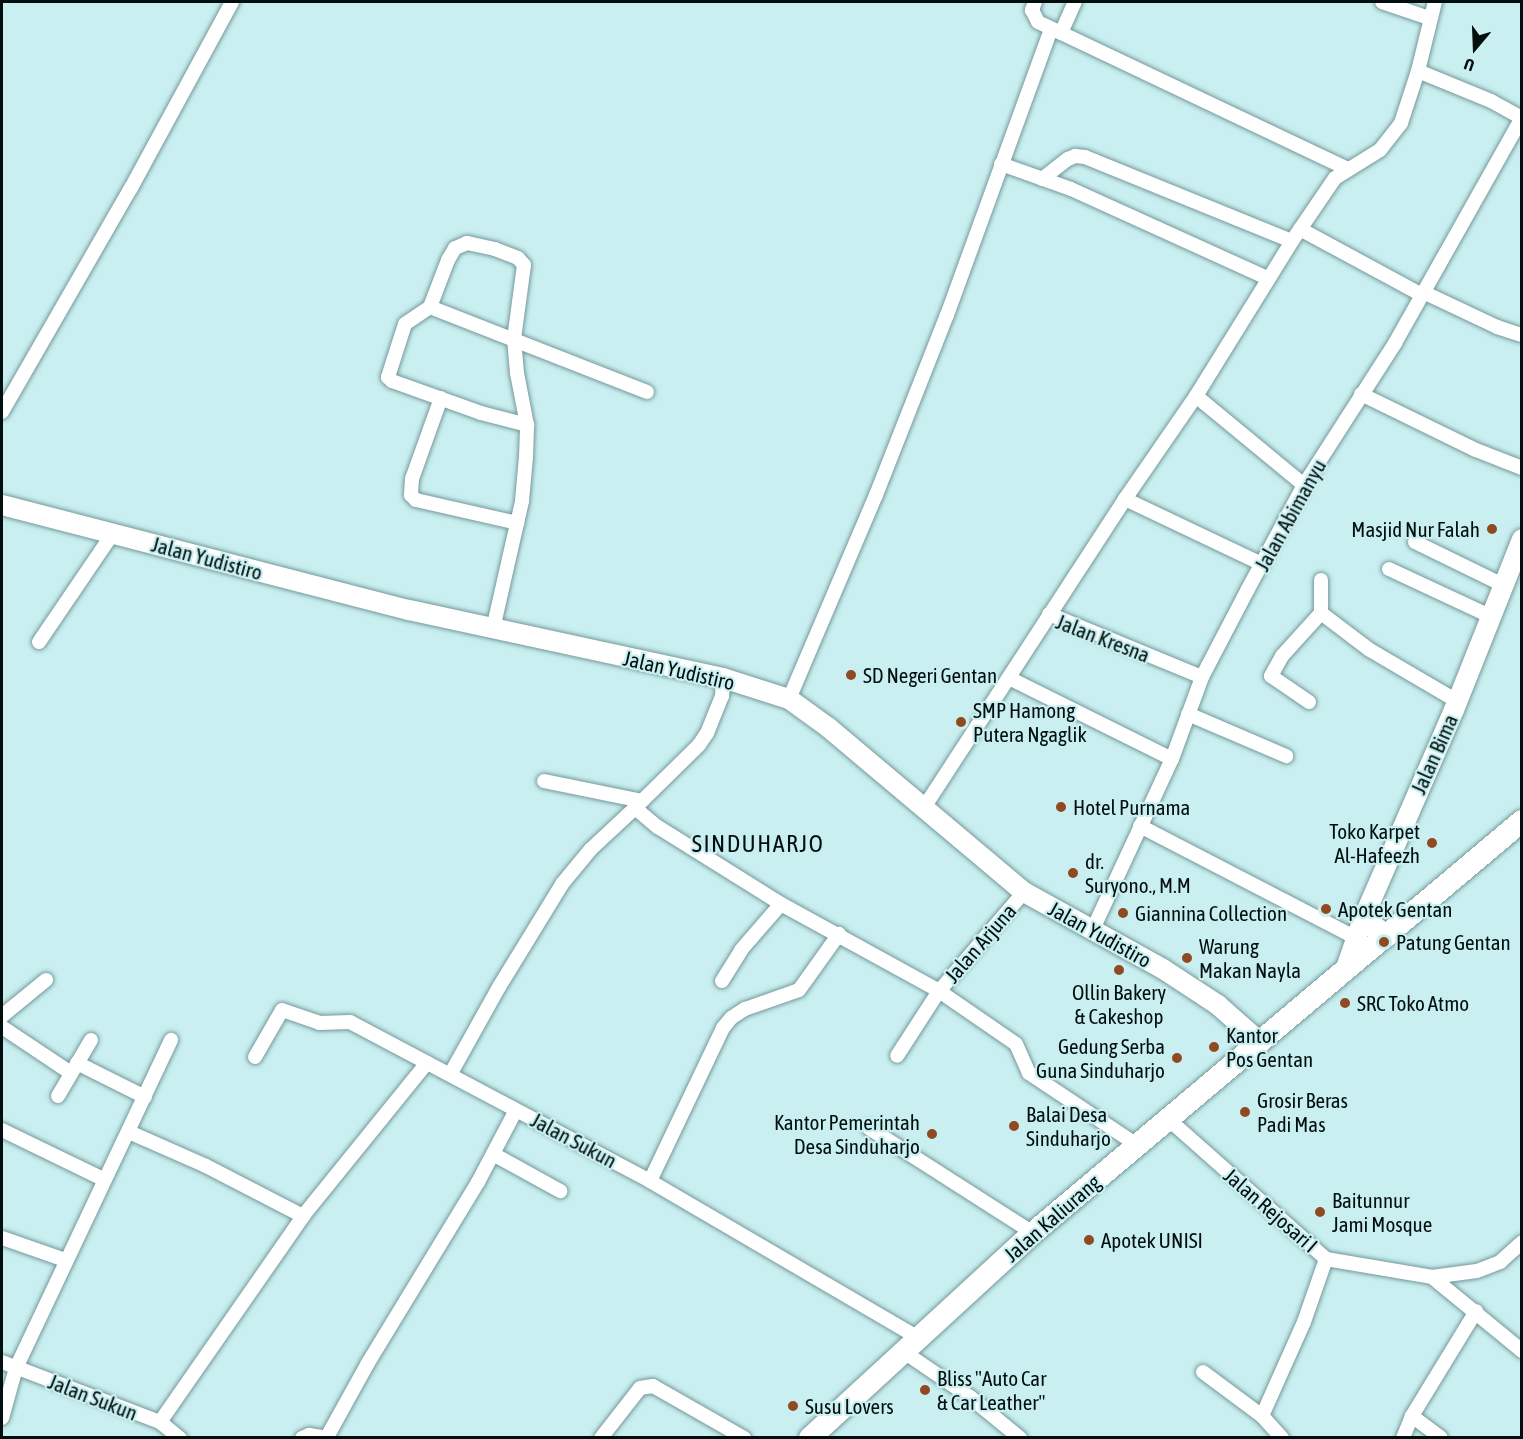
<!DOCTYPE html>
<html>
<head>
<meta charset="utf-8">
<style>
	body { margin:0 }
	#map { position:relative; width:1523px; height:1439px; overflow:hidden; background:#c9eff0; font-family:"Asap Condensed",sans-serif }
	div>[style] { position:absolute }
	.roads { filter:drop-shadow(0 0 2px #76999a) drop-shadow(0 0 2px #76999a) }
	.street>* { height:14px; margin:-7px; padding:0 7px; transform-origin:7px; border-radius:7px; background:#fff }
	.secondary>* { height:20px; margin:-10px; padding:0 10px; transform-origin:10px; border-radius:10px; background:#fff }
	.primary>* { height:22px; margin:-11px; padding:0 11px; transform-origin:11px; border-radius:11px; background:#fff }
	.dots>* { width:16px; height:16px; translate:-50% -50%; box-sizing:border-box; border:3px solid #c9eff0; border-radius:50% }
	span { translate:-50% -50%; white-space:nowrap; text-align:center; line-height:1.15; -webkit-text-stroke:4.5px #c9eff0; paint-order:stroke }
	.street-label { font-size:21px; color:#030e0e }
	.poi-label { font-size:21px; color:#030e0e }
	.right { translate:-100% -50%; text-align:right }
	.left { translate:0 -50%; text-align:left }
	.quarter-label { font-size:24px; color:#030e0e; letter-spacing:1.5px }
	.frame { position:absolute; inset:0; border:3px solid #030e0e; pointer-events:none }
	.north { position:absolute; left:1445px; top:18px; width:60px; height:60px; -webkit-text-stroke:4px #c9eff0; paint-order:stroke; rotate:199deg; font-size:16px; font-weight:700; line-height:24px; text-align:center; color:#030e0e }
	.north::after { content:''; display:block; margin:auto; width:21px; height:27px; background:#030e0e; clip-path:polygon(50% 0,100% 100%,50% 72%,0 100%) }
</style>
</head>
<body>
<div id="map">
	<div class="roads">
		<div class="street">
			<i style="left:1035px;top:2px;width:9px;rotate:111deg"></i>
			<i style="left:1032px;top:10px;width:13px;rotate:63deg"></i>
			<i style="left:1038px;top:22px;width:342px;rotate:25.4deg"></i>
			<i style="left:1382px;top:2px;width:50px;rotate:18.8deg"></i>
			<i style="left:1061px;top:33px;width:34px;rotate:-66deg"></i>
			<i style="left:1418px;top:71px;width:79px;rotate:22.3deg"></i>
			<i style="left:1491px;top:101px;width:35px;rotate:29deg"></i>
			<i style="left:1001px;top:164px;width:74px;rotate:19.7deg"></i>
			<i style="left:1071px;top:189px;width:217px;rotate:24.4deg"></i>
			<i style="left:1042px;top:179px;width:33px;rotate:-38deg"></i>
			<i style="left:1068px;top:159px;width:8px;rotate:-23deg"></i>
			<i style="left:1075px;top:156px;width:10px;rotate:6deg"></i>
			<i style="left:1085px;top:157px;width:223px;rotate:22.1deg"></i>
			<i style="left:1300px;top:229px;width:139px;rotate:28.4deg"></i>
			<i style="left:1423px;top:292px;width:82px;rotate:25.3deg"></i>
			<i style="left:1497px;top:327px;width:26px;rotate:18deg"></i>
			<i style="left:430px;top:307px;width:233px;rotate:21.4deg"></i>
			<i style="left:1361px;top:394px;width:128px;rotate:26deg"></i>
			<i style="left:1476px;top:450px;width:49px;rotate:21.4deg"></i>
			<i style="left:1196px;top:396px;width:140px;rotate:39.5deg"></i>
			<i style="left:441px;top:398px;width:86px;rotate:109.7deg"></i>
			<i style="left:412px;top:479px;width:16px;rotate:94deg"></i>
			<i style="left:411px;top:495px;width:7px;rotate:45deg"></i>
			<i style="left:416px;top:500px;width:104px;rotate:12.8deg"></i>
			<i style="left:2px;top:412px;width:258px;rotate:-60.1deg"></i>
			<i style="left:131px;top:188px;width:212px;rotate:-61.5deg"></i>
			<i style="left:1125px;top:499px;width:152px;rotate:25.4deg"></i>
			<i style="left:1415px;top:542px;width:98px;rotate:26deg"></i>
			<i style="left:1389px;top:569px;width:111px;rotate:25deg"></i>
			<i style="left:1321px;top:580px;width:33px;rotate:90deg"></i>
			<i style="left:1321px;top:613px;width:61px;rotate:37.1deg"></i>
			<i style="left:1370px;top:650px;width:101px;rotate:30.4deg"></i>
			<i style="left:1049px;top:614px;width:165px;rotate:22.4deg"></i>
			<i style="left:493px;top:629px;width:131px;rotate:-77.2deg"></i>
			<i style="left:522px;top:501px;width:44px;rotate:-84.8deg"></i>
			<i style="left:526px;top:457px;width:32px;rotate:-88deg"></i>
			<i style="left:527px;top:425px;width:53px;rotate:-100.9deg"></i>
			<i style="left:517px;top:373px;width:34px;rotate:-95deg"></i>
			<i style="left:514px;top:339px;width:75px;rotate:-82.3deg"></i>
			<i style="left:524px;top:265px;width:9px;rotate:-131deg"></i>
			<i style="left:518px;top:258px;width:25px;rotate:-159deg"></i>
			<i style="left:495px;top:249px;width:29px;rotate:-168deg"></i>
			<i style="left:467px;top:243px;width:13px;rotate:157deg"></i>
			<i style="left:455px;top:248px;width:14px;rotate:120deg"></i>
			<i style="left:448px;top:260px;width:50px;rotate:111deg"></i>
			<i style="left:430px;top:307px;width:30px;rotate:146deg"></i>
			<i style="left:405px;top:324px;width:56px;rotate:107.8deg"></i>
			<i style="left:388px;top:377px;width:6px;rotate:45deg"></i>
			<i style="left:392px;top:381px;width:95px;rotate:19.8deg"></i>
			<i style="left:481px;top:413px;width:48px;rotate:14.6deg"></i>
			<i style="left:39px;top:642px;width:132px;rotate:-55.8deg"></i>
			<i style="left:723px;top:678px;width:18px;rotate:93deg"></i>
			<i style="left:722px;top:696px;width:40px;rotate:112deg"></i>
			<i style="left:707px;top:733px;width:14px;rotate:124deg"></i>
			<i style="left:699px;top:745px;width:90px;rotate:135.5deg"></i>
			<i style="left:635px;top:808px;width:30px;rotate:40deg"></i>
			<i style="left:658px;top:827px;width:145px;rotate:32deg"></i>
			<i style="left:781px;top:904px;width:180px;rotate:28.8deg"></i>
			<i style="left:939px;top:991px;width:77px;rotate:122.9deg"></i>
			<i style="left:1009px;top:678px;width:182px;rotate:26.4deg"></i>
			<i style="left:789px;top:699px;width:222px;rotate:-66.9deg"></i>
			<i style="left:876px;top:495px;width:193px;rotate:-68.5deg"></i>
			<i style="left:947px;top:315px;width:304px;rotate:-70deg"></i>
			<i style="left:1309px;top:702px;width:46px;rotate:-145.6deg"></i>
			<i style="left:1271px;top:676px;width:23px;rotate:-61deg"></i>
			<i style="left:1282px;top:656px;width:58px;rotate:-47.8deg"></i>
			<i style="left:1188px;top:714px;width:107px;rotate:23.2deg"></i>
			<i style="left:544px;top:781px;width:100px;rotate:11.5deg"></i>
			<i style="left:923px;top:809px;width:370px;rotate:-56.9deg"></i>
			<i style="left:1125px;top:499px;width:125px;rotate:-55.4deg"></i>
			<i style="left:1196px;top:396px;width:182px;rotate:-58.2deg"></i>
			<i style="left:1292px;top:241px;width:76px;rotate:-55.7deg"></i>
			<i style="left:1335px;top:178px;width:53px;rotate:-31.9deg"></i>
			<i style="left:1380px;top:150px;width:34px;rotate:-52deg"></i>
			<i style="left:1401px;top:123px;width:55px;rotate:-71.9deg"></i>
			<i style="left:1418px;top:71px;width:71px;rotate:-76.2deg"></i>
			<i style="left:1140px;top:826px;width:243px;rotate:27.4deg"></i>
			<i style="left:1024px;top:892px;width:130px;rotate:130.6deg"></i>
			<i style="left:939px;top:991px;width:93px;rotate:34.5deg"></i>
			<i style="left:1016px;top:1044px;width:32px;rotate:66deg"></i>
			<i style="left:1029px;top:1073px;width:130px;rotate:33.7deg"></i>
			<i style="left:1093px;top:929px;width:187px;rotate:-65.1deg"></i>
			<i style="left:1172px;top:759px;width:87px;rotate:-69.9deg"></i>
			<i style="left:1202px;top:677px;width:99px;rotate:-62.4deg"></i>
			<i style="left:1248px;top:589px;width:118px;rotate:-61.7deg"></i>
			<i style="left:1304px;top:485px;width:169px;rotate:-57.3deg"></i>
			<i style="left:1395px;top:343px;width:258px;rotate:-60.6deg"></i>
			<i style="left:722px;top:981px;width:36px;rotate:-58deg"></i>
			<i style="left:741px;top:950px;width:61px;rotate:-49deg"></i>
			<i style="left:2px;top:1016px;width:57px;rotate:-39.3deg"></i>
			<i style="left:2px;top:1027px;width:83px;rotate:33.7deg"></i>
			<i style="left:255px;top:1057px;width:54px;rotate:-60.1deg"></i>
			<i style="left:282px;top:1010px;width:39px;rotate:19deg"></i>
			<i style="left:319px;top:1023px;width:31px;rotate:-2deg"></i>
			<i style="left:350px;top:1022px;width:340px;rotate:27.9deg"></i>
			<i style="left:650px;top:1181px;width:311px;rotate:30.3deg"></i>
			<i style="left:77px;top:1063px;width:76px;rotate:26.6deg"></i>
			<i style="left:451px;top:1073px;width:98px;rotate:-60.8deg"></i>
			<i style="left:499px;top:987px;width:121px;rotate:-58.5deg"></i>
			<i style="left:562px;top:884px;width:45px;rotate:-50.4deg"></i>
			<i style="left:591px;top:849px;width:60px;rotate:-43deg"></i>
			<i style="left:58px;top:1096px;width:65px;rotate:-59.5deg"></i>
			<i style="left:1168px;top:1119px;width:211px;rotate:41.5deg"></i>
			<i style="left:1326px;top:1259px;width:108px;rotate:9.6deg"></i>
			<i style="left:1432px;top:1277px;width:45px;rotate:-7.6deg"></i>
			<i style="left:1477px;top:1271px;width:25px;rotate:-21deg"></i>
			<i style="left:1500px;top:1262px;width:30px;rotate:-42deg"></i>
			<i style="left:869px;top:1128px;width:195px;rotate:32.6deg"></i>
			<i style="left:2px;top:1130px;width:112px;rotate:25.9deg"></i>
			<i style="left:129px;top:1132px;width:84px;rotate:23.8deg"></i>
			<i style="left:206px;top:1166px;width:109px;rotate:27.3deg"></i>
			<i style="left:493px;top:1154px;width:77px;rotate:28.9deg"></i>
			<i style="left:650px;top:1181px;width:170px;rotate:-64.5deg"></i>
			<i style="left:723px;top:1028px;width:13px;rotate:-51deg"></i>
			<i style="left:731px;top:1018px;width:17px;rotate:-33deg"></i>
			<i style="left:745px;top:1009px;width:57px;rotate:-19.4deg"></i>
			<i style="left:799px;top:990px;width:69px;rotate:-54.5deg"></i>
			<i style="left:2px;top:1238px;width:67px;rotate:19.2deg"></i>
			<i style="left:1432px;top:1277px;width:117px;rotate:39.4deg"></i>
			<i style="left:904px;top:1352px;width:80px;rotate:34.3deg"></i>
			<i style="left:970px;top:1397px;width:65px;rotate:39.4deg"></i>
			<i style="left:2px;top:1362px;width:169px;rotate:20.8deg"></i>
			<i style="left:160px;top:1422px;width:26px;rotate:39deg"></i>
			<i style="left:1203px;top:1372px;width:74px;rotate:36.7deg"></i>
			<i style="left:1412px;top:1416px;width:36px;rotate:37deg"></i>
			<i style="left:2px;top:1418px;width:52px;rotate:-74.4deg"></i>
			<i style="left:16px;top:1368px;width:363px;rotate:-64.7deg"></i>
			<i style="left:160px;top:1422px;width:251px;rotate:-55.2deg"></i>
			<i style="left:303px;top:1216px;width:197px;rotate:-51deg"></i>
			<i style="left:327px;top:1437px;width:85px;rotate:-61deg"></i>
			<i style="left:368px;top:1363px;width:212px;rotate:-58.7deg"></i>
			<i style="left:478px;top:1182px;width:81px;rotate:-62.2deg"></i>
			<i style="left:302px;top:1438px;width:8px;rotate:-23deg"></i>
			<i style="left:309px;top:1435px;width:19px;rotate:9deg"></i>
			<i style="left:601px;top:1438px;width:63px;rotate:-52deg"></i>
			<i style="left:640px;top:1388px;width:13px;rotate:-9deg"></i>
			<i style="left:653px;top:1386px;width:105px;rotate:29.7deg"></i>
			<i style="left:1282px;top:1438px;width:30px;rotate:-132deg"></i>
			<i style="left:1262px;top:1416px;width:103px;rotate:-65.9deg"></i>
			<i style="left:1304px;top:1322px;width:67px;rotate:-70.8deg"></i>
			<i style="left:1403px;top:1438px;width:24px;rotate:-68deg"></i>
			<i style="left:1412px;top:1416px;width:123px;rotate:-58.6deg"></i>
		</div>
		<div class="secondary">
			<i style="left:2px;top:505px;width:420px;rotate:14.5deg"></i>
			<i style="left:409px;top:610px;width:321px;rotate:12.2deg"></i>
			<i style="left:723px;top:678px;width:69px;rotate:17.7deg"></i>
			<i style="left:789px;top:699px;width:49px;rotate:35.9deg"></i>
			<i style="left:829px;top:728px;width:255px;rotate:40.1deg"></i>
			<i style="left:1024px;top:892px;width:159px;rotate:29deg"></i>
			<i style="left:1163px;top:969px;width:66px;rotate:33.2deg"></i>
			<i style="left:1218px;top:1005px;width:56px;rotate:41.4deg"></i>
			<i style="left:1346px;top:968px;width:52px;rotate:-70.9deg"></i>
			<i style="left:1363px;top:919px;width:228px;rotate:-66.5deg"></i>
			<i style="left:1454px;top:710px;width:184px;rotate:-68.3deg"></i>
		</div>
		<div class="primary">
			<i style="left:1363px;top:919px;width:29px;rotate:36deg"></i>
			<i style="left:810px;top:1438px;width:303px;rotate:-42.6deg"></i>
			<i style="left:1033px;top:1233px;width:639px;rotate:-40.12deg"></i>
		</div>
	</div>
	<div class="dots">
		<i style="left:1492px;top:529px;background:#8f4a21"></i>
		<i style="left:851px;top:675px;background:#8f4a21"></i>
		<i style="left:961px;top:722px;background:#8f4a21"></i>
		<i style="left:1061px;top:807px;background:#8f4a21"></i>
		<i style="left:1432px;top:843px;background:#8f4a21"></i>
		<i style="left:1073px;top:873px;background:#8f4a21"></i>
		<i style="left:1326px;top:909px;background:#8f4a21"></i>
		<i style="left:1123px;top:913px;background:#8f4a21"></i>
		<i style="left:1384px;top:942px;background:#8f4a21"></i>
		<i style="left:1187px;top:958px;background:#8f4a21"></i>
		<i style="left:1119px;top:970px;background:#8f4a21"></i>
		<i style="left:1345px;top:1003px;background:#8f4a21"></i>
		<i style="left:1214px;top:1047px;background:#8f4a21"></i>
		<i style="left:1177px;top:1058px;background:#8f4a21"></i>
		<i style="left:1245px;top:1112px;background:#8f4a21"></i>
		<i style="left:1014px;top:1126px;background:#8f4a21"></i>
		<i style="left:932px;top:1134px;background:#8f4a21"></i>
		<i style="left:1320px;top:1212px;background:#8f4a21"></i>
		<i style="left:1089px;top:1240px;background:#8f4a21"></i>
		<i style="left:925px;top:1390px;background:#8f4a21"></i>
		<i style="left:793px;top:1406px;background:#8f4a21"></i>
	</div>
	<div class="street-label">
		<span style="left:1290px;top:515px;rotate:-61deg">Jalan Abimanyu</span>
		<span style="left:207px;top:558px;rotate:15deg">Jalan Yudistiro</span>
		<span style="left:1103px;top:638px;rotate:21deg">Jalan Kresna</span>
		<span style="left:679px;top:670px;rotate:13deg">Jalan Yudistiro</span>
		<span style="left:1434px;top:754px;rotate:-66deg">Jalan Bima</span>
		<span style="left:1100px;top:934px;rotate:29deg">Jalan Yudistiro</span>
		<span style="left:980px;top:943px;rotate:-49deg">Jalan Arjuna</span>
		<span style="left:574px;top:1140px;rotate:28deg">Jalan Sukun</span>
		<span style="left:1271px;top:1210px;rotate:41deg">Jalan Rejosari I</span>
		<span style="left:1052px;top:1218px;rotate:-41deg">Jalan Kaliurang</span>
		<span style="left:93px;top:1397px;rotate:21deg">Jalan Sukun</span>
	</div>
	<div class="poi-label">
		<span class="right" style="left:1480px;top:529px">Masjid Nur Falah</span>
		<span class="left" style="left:863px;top:675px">SD Negeri Gentan</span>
		<span class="left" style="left:973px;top:722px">SMP Hamong<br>Putera Ngaglik</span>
		<span class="left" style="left:1073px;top:807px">Hotel Purnama</span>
		<span class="right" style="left:1420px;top:843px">Toko Karpet<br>Al-Hafeezh</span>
		<span class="left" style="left:1085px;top:873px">dr.<br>Suryono., M.M</span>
		<span class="left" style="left:1338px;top:909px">Apotek Gentan</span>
		<span class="left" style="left:1135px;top:913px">Giannina Collection</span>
		<span class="left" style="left:1396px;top:942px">Patung Gentan</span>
		<span class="left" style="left:1199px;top:958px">Warung<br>Makan Nayla</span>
		<span style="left:1119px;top:1004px">Ollin Bakery<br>&amp; Cakeshop</span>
		<span class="left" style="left:1357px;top:1003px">SRC Toko Atmo</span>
		<span class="left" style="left:1226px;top:1047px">Kantor<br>Pos Gentan</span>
		<span class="right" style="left:1165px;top:1058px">Gedung Serba<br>Guna Sinduharjo</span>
		<span class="left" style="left:1257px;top:1112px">Grosir Beras<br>Padi Mas</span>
		<span class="left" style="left:1026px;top:1126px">Balai Desa<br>Sinduharjo</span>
		<span class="right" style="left:920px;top:1134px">Kantor Pemerintah<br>Desa Sinduharjo</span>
		<span class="left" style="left:1332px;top:1212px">Baitunnur<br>Jami Mosque</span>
		<span class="left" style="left:1101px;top:1240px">Apotek UNISI</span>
		<span class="left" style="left:937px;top:1390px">Bliss "Auto Car<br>&amp; Car Leather"</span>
		<span class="left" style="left:805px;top:1406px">Susu Lovers</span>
	</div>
	<div class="quarter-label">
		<span style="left:758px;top:844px">SINDUHARJO</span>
	</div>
	<div class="frame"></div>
	<div class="north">U</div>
</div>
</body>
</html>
